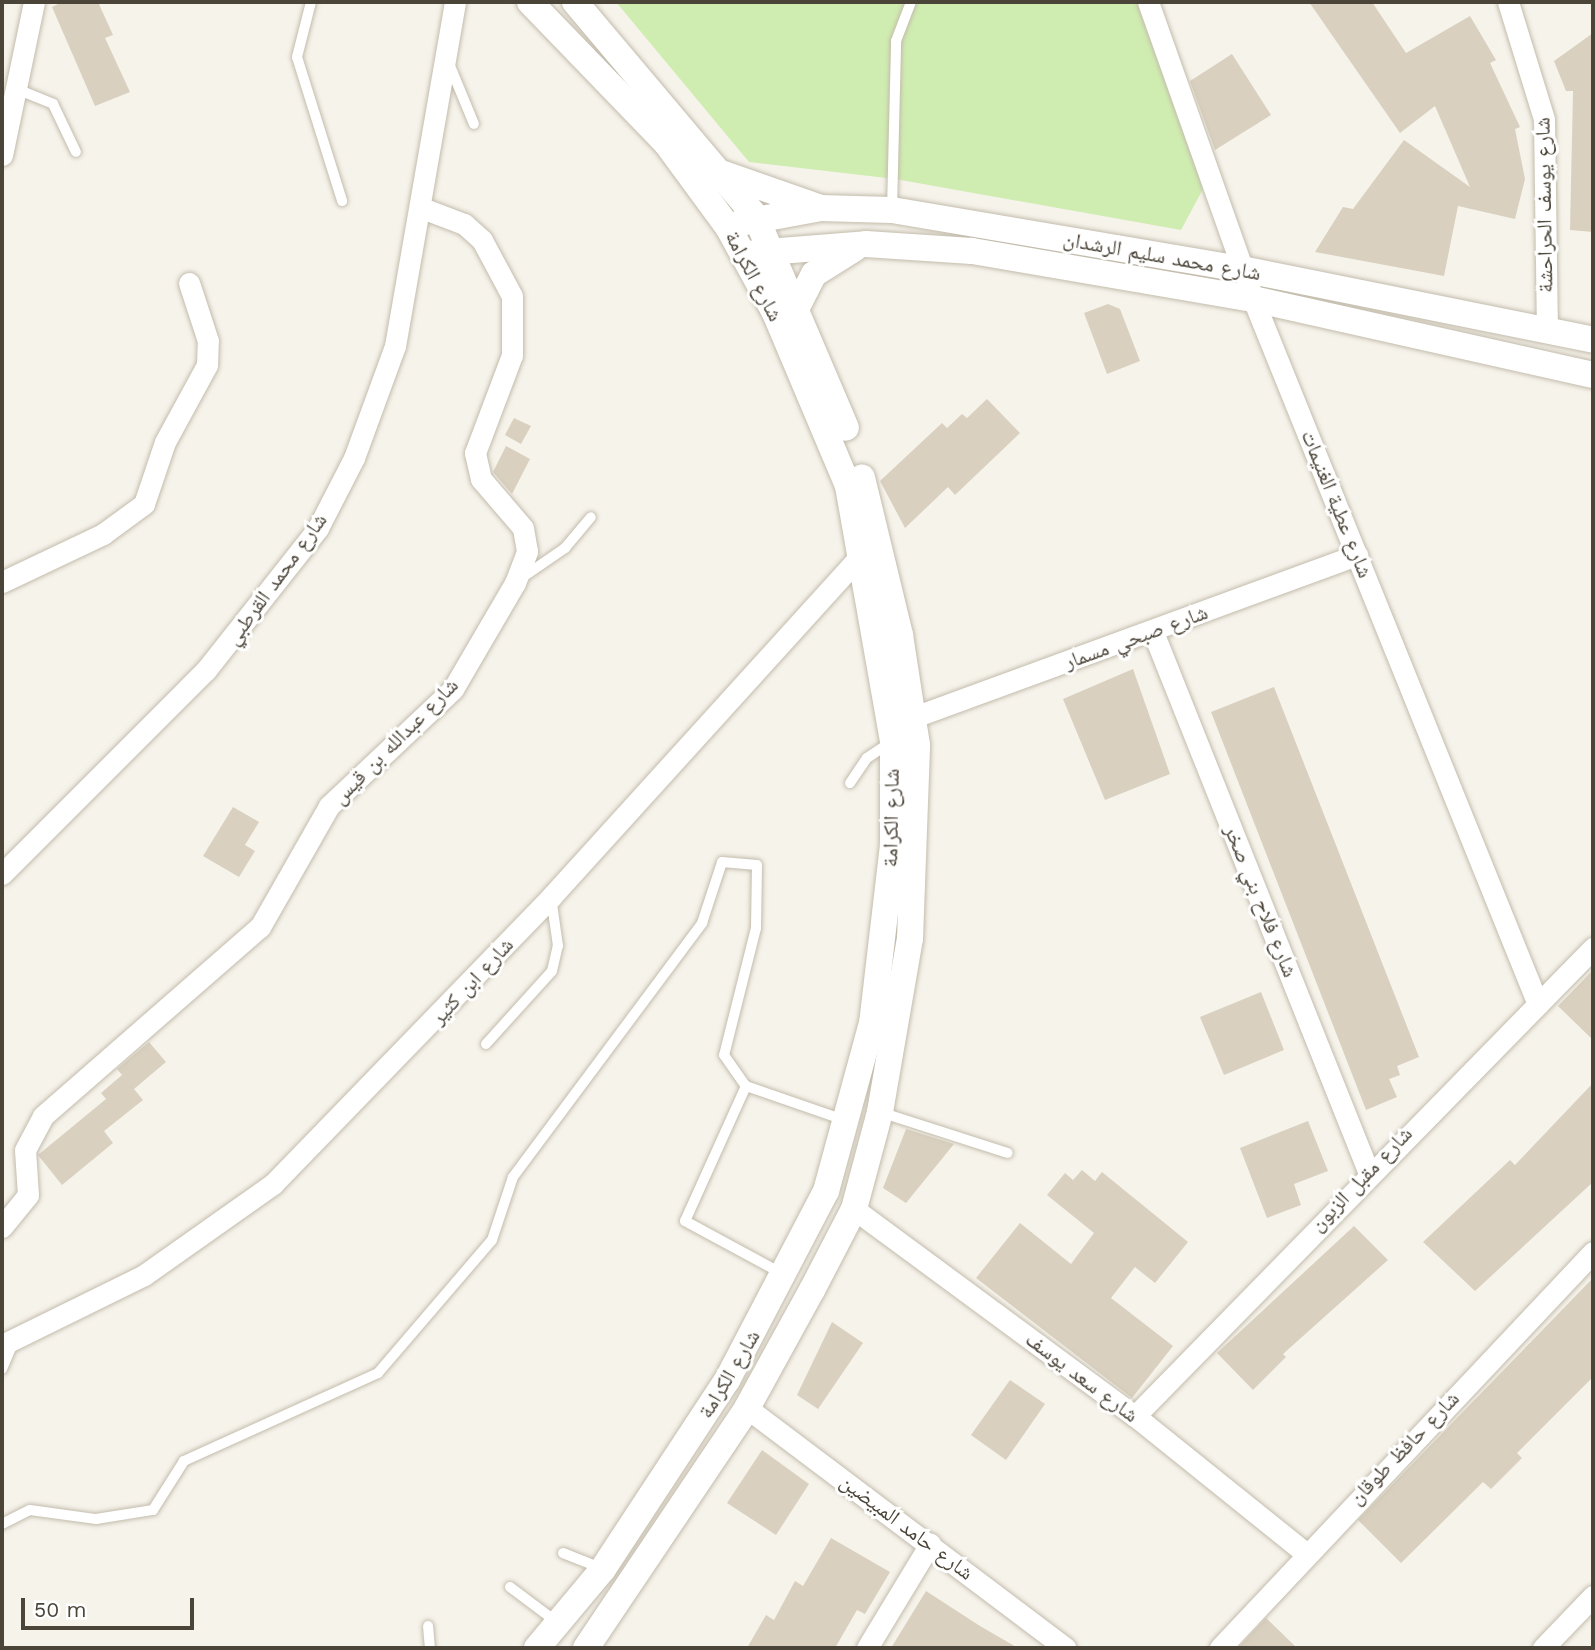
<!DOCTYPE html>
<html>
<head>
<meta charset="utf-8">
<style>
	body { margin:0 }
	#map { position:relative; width:1595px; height:1650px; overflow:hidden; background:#f6f3eb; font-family:"Work Sans","Noto Naskh Arabic",sans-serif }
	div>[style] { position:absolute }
	.green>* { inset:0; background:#d0edb1 }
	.building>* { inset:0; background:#d9d0bf }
	.roads { filter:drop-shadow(0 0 2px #c3bcac) drop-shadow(0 0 2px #c3bcac) }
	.service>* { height:10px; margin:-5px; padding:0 5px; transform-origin:5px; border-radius:5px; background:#fff }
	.minor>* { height:21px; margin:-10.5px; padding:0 10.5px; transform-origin:10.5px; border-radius:10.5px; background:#fff }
	.tertiary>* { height:26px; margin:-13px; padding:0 13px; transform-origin:13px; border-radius:13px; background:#fff }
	span { translate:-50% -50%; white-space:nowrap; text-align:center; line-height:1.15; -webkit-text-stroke:6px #fff; paint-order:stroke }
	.street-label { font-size:21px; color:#4b4438 }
	.frame { position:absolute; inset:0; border:4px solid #4b4438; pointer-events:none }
	.scale { position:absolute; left:21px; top:1598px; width:173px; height:32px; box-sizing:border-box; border:4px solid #4b4438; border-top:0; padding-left:9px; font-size:21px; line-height:24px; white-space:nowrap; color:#4b4438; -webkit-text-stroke:5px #fff; paint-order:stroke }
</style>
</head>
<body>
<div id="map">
	<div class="green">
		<i style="clip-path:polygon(616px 2px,1145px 2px,1203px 189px,1181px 230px,895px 179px,749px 162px)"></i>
	</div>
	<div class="building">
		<i style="clip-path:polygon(62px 2px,98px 2px,113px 35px,105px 38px,130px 92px,95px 106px,52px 7px)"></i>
		<i style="clip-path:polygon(1309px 2px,1372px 2px,1406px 53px,1470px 16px,1496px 60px,1490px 63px,1520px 127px,1515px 129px,1525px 179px,1515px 219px,1458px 206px,1444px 276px,1315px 252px,1343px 207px,1353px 209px,1404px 140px,1470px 187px,1435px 106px,1400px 133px)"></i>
		<i style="clip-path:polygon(1593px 33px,1593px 232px,1570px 230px,1573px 91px,1566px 91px,1554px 61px)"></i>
		<i style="clip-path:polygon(1232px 54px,1271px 115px,1215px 150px,1190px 81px)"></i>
		<i style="clip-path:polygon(1108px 304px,1120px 309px,1140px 361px,1107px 374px,1084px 313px)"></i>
		<i style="clip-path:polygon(987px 399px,1020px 433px,955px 495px,948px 487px,905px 528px,880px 481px,942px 423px,947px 428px,962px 414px,967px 418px)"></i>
		<i style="clip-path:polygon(514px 418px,531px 426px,521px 444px,505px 435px)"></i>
		<i style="clip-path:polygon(506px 446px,530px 459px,512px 494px,493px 472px)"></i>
		<i style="clip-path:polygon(1133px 669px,1170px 774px,1105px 800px,1063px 699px)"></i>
		<i style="clip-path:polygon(1274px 687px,1419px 1057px,1397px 1066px,1400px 1075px,1389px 1079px,1397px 1097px,1366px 1110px,1211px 712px)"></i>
		<i style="clip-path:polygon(233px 807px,259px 822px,245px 845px,255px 851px,239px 877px,203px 856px)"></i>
		<i style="clip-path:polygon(1593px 970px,1593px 1040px,1558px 1006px)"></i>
		<i style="clip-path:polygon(1261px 992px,1284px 1050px,1224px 1075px,1200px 1017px)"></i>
		<i style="clip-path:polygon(149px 1042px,166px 1062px,134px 1089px,143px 1100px,104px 1131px,113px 1143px,62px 1185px,38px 1155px,106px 1099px,101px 1093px,122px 1075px,117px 1069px)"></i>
		<i style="clip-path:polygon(1593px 1083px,1593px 1182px,1475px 1291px,1423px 1242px,1510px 1160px,1515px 1165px)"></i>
		<i style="clip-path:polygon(1308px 1121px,1328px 1171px,1294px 1184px,1301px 1205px,1267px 1218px,1240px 1148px)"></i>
		<i style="clip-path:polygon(906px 1129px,954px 1144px,906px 1203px,883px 1188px)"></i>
		<i style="clip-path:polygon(1082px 1170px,1095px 1181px,1102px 1172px,1188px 1242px,1155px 1283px,1135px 1267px,1111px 1298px,1173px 1346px,1132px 1398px,976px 1278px,1020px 1223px,1071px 1264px,1094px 1233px,1047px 1195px,1065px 1173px,1073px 1180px)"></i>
		<i style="clip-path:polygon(1354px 1226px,1388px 1260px,1283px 1354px,1286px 1357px,1253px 1390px,1217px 1353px)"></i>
		<i style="clip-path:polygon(1593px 1278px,1593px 1377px,1517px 1453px,1522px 1458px,1491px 1489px,1483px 1482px,1401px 1563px,1358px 1520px)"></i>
		<i style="clip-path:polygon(832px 1322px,863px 1343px,818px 1409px,797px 1395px)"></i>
		<i style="clip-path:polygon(1010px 1380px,1045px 1404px,1006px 1460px,971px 1435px)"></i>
		<i style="clip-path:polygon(762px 1450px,809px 1484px,776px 1535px,727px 1503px)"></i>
		<i style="clip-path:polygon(831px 1538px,890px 1572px,865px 1614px,857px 1610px,835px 1648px,747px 1648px,766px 1615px,774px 1620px,795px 1581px,803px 1586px)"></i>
		<i style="clip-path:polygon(926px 1591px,980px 1626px,1018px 1648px,891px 1648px)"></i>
		<i style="clip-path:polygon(1266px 1618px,1297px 1648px,1238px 1648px)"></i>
	</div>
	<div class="roads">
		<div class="service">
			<i style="left:311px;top:2px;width:57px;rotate:104.3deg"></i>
			<i style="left:297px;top:57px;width:151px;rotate:72.6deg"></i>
			<i style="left:448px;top:61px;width:68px;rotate:67.6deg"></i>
			<i style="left:19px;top:90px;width:37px;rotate:22deg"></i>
			<i style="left:53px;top:104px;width:53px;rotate:64.4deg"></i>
			<i style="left:892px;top:210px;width:169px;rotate:-88.6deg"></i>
			<i style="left:896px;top:41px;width:42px;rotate:-69deg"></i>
			<i style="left:520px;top:579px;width:55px;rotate:-34.6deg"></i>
			<i style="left:565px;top:548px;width:40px;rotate:-50deg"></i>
			<i style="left:850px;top:783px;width:30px;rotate:-56deg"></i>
			<i style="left:867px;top:758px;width:29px;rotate:-34deg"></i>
			<i style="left:486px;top:1044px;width:98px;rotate:-47.9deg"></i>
			<i style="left:552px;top:971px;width:26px;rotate:-77deg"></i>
			<i style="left:558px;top:946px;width:49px;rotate:-98.1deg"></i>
			<i style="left:746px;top:1086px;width:148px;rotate:114.3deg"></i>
			<i style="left:685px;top:1221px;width:109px;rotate:28.4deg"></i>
			<i style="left:880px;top:1112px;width:134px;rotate:17.8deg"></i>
			<i style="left:2px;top:1369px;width:30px;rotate:-67deg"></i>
			<i style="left:2px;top:1524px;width:31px;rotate:-27deg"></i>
			<i style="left:30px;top:1510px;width:67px;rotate:7.8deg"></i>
			<i style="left:96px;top:1519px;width:58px;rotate:-9deg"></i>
			<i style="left:153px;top:1510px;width:58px;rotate:-57.7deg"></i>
			<i style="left:184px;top:1461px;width:213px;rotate:-24.4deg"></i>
			<i style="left:378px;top:1373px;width:175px;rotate:-49.4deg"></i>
			<i style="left:492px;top:1240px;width:66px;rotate:-71.6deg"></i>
			<i style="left:513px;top:1177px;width:317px;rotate:-53.3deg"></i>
			<i style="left:702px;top:923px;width:64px;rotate:-71.8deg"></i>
			<i style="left:722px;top:862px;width:35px;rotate:5deg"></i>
			<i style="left:757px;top:865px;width:63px;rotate:90.9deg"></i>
			<i style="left:756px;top:928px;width:131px;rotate:104.1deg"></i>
			<i style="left:724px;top:1055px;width:38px;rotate:55deg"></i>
			<i style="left:746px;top:1086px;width:107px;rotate:19.1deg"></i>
			<i style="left:563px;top:1553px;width:43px;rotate:21.8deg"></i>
			<i style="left:510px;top:1587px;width:60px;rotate:36.9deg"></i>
			<i style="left:428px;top:1626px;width:22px;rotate:85deg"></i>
		</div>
		<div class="minor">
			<i style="left:1148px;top:2px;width:315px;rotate:70.5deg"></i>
			<i style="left:1253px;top:299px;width:758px;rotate:68deg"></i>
			<i style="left:1508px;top:2px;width:122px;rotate:72.9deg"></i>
			<i style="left:1544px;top:119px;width:211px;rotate:89.2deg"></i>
			<i style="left:2px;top:155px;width:156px;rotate:-78.2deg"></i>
			<i style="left:2px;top:582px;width:112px;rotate:-25.4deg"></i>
			<i style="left:103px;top:534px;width:51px;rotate:-36.2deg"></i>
			<i style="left:144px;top:504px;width:65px;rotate:-71.3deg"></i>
			<i style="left:165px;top:442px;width:88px;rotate:-61.4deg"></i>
			<i style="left:207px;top:365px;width:24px;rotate:-88deg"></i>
			<i style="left:208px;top:341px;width:61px;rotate:-108.1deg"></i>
			<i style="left:1153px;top:632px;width:580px;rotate:68.25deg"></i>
			<i style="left:914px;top:717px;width:472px;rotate:-20.1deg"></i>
			<i style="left:2px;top:874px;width:288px;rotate:-45deg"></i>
			<i style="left:206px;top:670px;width:181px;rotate:-51.7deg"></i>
			<i style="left:318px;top:528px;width:79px;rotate:-62.8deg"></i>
			<i style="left:354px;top:458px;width:119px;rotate:-69.9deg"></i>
			<i style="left:395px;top:346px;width:349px;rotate:-80.1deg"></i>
			<i style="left:854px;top:1209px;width:349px;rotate:36.4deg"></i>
			<i style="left:1135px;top:1416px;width:217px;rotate:38.8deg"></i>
			<i style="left:2px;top:1227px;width:41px;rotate:-50.9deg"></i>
			<i style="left:28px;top:1195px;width:45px;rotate:-93.8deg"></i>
			<i style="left:25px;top:1150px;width:38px;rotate:-62deg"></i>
			<i style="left:43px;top:1116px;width:288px;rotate:-41.1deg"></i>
			<i style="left:260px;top:927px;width:139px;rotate:-60.3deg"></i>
			<i style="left:329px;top:806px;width:170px;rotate:-43.3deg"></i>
			<i style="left:453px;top:689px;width:123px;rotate:-59.7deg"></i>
			<i style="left:515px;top:583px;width:34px;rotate:-69deg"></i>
			<i style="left:527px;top:551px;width:23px;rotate:-100deg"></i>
			<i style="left:523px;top:528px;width:65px;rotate:-130.6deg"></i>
			<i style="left:481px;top:479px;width:27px;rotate:-103deg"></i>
			<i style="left:475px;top:453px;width:105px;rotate:-69.3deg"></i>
			<i style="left:512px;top:355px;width:59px;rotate:-90deg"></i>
			<i style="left:512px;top:296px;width:64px;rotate:-118.2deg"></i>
			<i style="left:482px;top:240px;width:24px;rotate:-138deg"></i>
			<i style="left:464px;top:224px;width:45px;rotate:-159.1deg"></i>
			<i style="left:2px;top:1345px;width:158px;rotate:-26.2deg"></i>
			<i style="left:144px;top:1275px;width:158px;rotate:-35.2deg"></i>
			<i style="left:273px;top:1184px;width:400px;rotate:-45.9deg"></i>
			<i style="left:551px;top:897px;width:470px;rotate:-47.8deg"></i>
			<i style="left:747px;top:1408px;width:399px;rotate:37deg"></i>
			<i style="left:1135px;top:1416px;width:655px;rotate:-45.62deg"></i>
			<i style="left:867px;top:1648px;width:122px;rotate:-58.8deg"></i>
			<i style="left:1220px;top:1648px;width:544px;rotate:-46.71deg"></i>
			<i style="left:1543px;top:1648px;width:72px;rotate:-46.1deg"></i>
		</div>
		<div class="tertiary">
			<i style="left:530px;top:2px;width:197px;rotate:46deg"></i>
			<i style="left:667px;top:144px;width:103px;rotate:53.7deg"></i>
			<i style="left:728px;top:227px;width:98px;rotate:61.3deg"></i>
			<i style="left:775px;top:313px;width:188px;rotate:67.1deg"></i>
			<i style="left:848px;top:486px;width:258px;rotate:80deg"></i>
			<i style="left:893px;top:740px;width:105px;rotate:90deg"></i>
			<i style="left:893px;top:845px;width:179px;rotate:96.7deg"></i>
			<i style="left:872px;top:1023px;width:174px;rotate:105.3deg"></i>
			<i style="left:826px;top:1191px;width:213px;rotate:117.6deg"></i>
			<i style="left:727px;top:1380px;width:226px;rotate:123.3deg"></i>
			<i style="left:603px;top:1569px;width:103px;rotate:129.9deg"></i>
			<i style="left:575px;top:2px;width:281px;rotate:49.9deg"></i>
			<i style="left:756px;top:217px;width:229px;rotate:66.9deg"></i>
			<i style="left:721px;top:173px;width:103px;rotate:19.3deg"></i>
			<i style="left:740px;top:223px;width:81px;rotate:-10.6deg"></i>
			<i style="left:820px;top:208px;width:72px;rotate:1.6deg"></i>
			<i style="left:892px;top:210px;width:355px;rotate:9.6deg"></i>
			<i style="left:1242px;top:269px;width:358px;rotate:11.4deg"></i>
			<i style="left:755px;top:253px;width:111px;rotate:-4.6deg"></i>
			<i style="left:866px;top:244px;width:106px;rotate:3.8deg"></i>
			<i style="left:972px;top:251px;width:285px;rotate:9.7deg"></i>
			<i style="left:1253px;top:299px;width:348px;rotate:12.6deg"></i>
			<i style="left:797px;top:307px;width:37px;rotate:-63deg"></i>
			<i style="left:814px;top:274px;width:47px;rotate:-32deg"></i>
			<i style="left:586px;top:1648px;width:289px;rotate:-56.1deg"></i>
			<i style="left:747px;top:1408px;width:135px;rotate:-61.2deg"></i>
			<i style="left:812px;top:1290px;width:91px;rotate:-62.6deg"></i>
			<i style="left:854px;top:1209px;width:100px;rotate:-75deg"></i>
			<i style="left:880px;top:1112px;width:176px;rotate:-80.2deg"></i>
			<i style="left:910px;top:939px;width:194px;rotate:-87.9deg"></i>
			<i style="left:917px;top:745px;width:111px;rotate:-98.8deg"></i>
			<i style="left:900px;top:635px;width:162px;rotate:-103.6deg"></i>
		</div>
	</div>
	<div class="street-label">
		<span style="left:1544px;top:205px;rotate:-91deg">شارع يوسف الحراحشة</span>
		<span style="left:1162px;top:256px;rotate:10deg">شارع محمد سليم الرشدان</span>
		<span style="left:754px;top:276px;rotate:62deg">شارع الكرامة</span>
		<span style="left:1337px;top:504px;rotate:68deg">شارع عطية الغنيمات</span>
		<span style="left:276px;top:579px;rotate:-54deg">شارع محمد القرطبي</span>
		<span style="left:1136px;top:637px;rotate:-20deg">شارع صبحي مسمار</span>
		<span style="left:395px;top:741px;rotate:-45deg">شارع عبدالله بن قيس</span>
		<span style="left:891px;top:818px;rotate:-89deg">شارع الكرامة</span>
		<span style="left:1261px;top:901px;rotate:68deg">شارع فلاح بني صخر</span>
		<span style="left:472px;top:981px;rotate:-47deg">شارع ابن كثير</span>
		<span style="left:1361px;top:1179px;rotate:-46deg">شارع مقبل الزبون</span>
		<span style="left:729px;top:1374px;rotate:-59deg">شارع الكرامة</span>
		<span style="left:1082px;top:1377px;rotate:37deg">شارع سعد يوسف</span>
		<span style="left:1404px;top:1448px;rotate:-46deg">شارع حافظ طوقان</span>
		<span style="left:907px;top:1527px;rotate:37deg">شارع حامد المبيضين</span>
	</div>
	<div class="frame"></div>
	<div class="scale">50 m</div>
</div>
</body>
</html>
